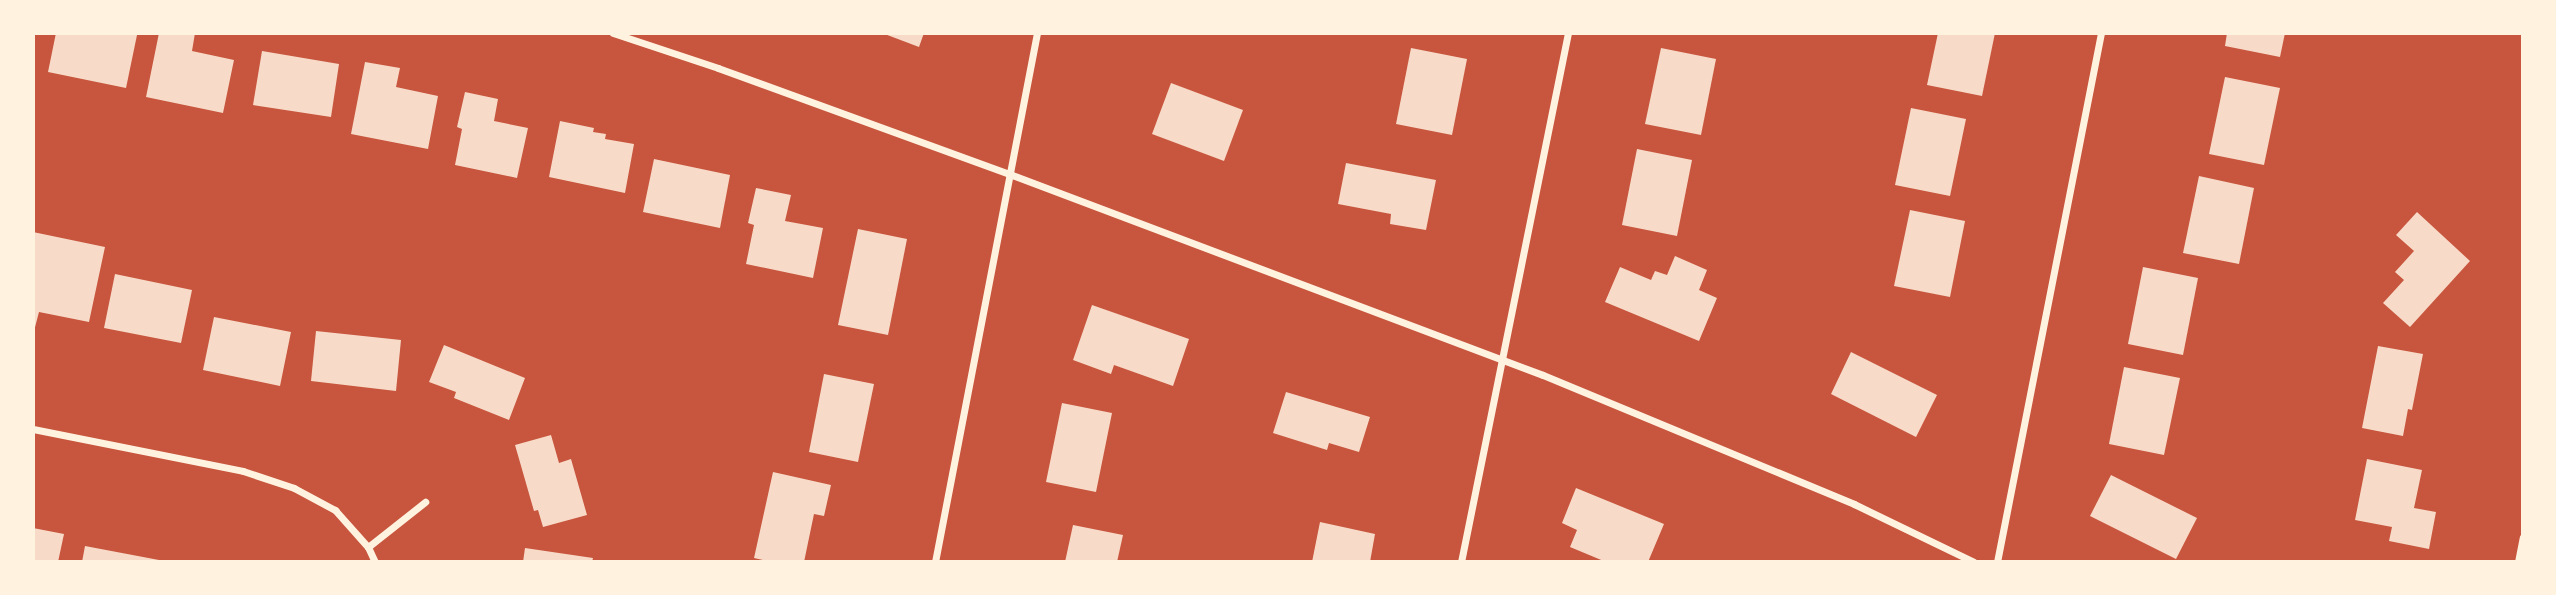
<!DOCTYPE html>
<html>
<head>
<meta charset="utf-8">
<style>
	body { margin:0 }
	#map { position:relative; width:2556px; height:595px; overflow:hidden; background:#c8553d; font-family:Helvetica,sans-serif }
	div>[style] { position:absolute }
	.building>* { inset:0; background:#f7dbc8 }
	.minor>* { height:7px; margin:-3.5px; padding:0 3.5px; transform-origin:3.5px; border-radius:3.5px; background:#fff3e0 }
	span { translate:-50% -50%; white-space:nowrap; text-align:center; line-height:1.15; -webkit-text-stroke:5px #fff3e0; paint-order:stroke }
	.frame { position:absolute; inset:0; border:35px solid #fff3e0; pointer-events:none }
</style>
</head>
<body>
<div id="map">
	<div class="building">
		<i style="clip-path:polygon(56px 33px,137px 35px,126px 88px,48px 72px)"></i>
		<i style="clip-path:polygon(159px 33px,195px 33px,192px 51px,234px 60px,223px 113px,146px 97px)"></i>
		<i style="clip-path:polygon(882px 33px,924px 33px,919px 47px)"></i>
		<i style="clip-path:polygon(1938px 33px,1995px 33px,1982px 96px,1927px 85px)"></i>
		<i style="clip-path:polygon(2227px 33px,2285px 33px,2280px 57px,2225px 46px)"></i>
		<i style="clip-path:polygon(1411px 48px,1467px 59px,1452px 135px,1396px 124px)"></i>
		<i style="clip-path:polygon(1661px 48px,1716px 59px,1701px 135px,1645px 124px)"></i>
		<i style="clip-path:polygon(262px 51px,339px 64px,331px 117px,253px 105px)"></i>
		<i style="clip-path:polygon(365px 62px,400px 68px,396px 87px,438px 96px,428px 149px,351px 134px)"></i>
		<i style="clip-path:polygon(2225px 77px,2280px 88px,2264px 165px,2209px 154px)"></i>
		<i style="clip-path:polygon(1171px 83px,1243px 110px,1224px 161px,1152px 134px)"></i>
		<i style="clip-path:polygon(465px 92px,498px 99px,494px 121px,528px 128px,517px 178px,455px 165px,462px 129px,457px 127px)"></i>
		<i style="clip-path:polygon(1911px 108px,1966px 119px,1950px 196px,1895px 185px)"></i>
		<i style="clip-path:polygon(560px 121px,594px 128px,593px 132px,606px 134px,605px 139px,634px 144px,625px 193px,549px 177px)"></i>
		<i style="clip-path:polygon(1637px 149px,1692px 160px,1677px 236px,1622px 225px)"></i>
		<i style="clip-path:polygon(654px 159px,730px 175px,720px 228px,643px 212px)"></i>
		<i style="clip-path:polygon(1346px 163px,1436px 180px,1426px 230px,1390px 224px,1391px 214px,1338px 204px)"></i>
		<i style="clip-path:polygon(2199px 176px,2254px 188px,2239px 264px,2183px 253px)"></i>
		<i style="clip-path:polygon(756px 188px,791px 195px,785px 221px,823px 228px,813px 278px,746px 264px,754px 225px,748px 223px)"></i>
		<i style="clip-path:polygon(1910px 210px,1965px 221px,1950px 297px,1894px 286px)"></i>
		<i style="clip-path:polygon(2417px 212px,2470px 261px,2410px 327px,2383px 303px,2404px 280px,2395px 272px,2414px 251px,2396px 235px)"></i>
		<i style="clip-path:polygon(858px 229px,907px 239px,888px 335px,838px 325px)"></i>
		<i style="clip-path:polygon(33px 232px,105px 247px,89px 322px,39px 312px,33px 335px)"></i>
		<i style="clip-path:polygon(1675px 256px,1707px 270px,1699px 290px,1717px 298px,1699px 341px,1605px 302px,1620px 267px,1651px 280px,1655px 271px,1667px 275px)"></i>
		<i style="clip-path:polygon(2143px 267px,2198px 278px,2183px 355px,2128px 344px)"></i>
		<i style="clip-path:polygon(115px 274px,192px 290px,181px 343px,104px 328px)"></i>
		<i style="clip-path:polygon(1092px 305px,1189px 339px,1173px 386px,1114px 365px,1111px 374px,1073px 360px)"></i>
		<i style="clip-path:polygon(214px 317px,291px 332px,280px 386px,203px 370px)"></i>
		<i style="clip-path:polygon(316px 331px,401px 340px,396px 391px,311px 381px)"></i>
		<i style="clip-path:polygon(444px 345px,525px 378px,509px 420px,454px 398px,456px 392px,429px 382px)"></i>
		<i style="clip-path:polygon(2378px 346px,2423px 354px,2412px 410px,2408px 409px,2403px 436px,2362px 428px)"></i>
		<i style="clip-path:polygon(1851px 352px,1937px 395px,1916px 437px,1831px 394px)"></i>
		<i style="clip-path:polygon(2124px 367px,2180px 378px,2164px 455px,2109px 444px)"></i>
		<i style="clip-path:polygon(824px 374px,874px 384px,858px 462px,809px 452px)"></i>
		<i style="clip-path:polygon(1286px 392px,1370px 417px,1359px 452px,1329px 443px,1327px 450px,1273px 433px)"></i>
		<i style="clip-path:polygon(1062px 403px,1112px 413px,1096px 492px,1046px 482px)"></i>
		<i style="clip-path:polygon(551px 435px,559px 463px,571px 459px,587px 515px,543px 527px,538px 510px,534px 511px,515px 445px)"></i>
		<i style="clip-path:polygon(2367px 459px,2422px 470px,2414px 508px,2436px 512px,2429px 549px,2389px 541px,2392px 527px,2355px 520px)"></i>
		<i style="clip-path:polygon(773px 472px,831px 485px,824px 516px,814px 514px,804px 562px,772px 562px,754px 558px)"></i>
		<i style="clip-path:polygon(2111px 475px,2197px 518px,2176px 559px,2090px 516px)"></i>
		<i style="clip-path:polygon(1576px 488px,1664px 524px,1648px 562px,1606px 562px,1570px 547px,1577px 530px,1562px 523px)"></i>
		<i style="clip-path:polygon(1320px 522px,1375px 534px,1370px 562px,1312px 562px)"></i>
		<i style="clip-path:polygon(1073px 525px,1123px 535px,1117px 562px,1065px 562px)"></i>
		<i style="clip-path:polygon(33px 528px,64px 534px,58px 562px,33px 562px)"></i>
		<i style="clip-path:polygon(85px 546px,159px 560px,159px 562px,82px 562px)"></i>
		<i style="clip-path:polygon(525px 548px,593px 558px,592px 562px,523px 562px)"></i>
	</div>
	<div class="minor">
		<i style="left:613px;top:33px;width:111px;rotate:18.4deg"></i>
		<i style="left:718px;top:68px;width:313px;rotate:20deg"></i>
		<i style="left:1012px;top:175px;width:567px;rotate:20.64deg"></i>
		<i style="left:1543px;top:375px;width:337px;rotate:22.5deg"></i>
		<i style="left:1854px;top:504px;width:133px;rotate:25.8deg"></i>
		<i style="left:33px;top:429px;width:214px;rotate:11.3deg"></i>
		<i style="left:243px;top:471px;width:54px;rotate:18.4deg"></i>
		<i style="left:294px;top:488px;width:47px;rotate:28.2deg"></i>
		<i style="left:335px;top:510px;width:50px;rotate:48.3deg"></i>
		<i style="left:368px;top:547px;width:17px;rotate:65deg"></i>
		<i style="left:368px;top:547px;width:73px;rotate:-38.3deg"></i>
		<i style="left:935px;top:562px;width:539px;rotate:-79.09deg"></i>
		<i style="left:1461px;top:562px;width:540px;rotate:-78.57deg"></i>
		<i style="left:1997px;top:562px;width:539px;rotate:-78.88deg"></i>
		<i style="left:2518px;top:562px;width:25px;rotate:-79deg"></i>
	</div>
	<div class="frame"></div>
</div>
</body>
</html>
